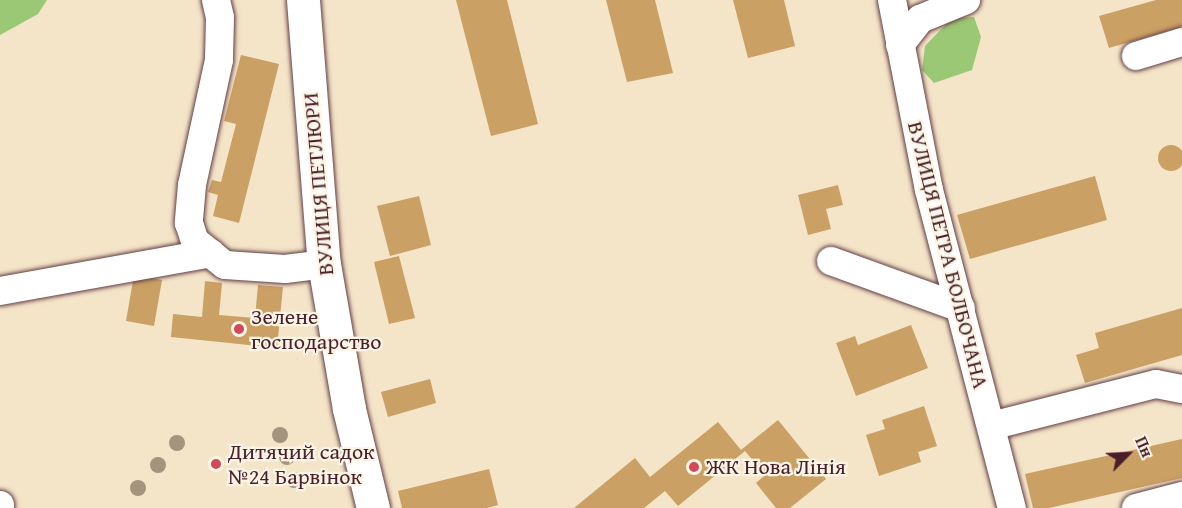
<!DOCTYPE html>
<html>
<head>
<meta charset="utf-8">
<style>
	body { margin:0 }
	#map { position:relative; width:1182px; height:508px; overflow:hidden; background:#f4e4c8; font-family:"Gentium Book Plus",serif }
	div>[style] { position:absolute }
	.green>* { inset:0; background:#9bc875 }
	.building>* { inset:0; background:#cba064 }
	.round { border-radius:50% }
	.roads { filter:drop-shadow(0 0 2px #643d43) drop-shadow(0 0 2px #643d43) }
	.minor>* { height:28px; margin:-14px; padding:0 14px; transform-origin:14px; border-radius:14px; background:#fff }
	.major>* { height:33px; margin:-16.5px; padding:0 16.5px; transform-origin:16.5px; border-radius:16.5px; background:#fff }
	.trees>* { width:16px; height:16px; margin:-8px; border-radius:50%; background:#a4947e }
	.dots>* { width:16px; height:16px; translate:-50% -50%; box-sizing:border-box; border:3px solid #fcf5e5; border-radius:50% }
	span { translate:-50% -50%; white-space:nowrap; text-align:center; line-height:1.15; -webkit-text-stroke:4.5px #fcf5e5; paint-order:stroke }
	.street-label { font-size:22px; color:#4a1f2b }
	.poi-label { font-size:22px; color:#4a1f2b }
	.left { translate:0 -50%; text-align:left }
	.north { position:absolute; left:1098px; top:424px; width:60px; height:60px; -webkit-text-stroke:4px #fcf5e5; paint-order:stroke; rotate:66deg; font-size:16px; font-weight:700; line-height:24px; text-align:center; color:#4a1f2b }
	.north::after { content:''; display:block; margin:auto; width:21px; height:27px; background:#4a1f2b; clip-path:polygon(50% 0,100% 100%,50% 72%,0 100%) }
</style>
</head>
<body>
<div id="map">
	<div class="green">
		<i style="clip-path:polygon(0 0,47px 0,38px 14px,0 35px)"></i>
		<i style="clip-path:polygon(974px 17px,981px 37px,972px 70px,934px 83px,922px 70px,925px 46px,952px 18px)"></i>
	</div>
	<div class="building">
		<i style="clip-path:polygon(456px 0,507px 0,538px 124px,491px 136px)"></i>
		<i style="clip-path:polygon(606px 0,655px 0,673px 73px,627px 82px)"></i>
		<i style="clip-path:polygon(733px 0,784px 0,795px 46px,748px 58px)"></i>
		<i style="clip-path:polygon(1156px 0,1182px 0,1182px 27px,1109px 48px,1099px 16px)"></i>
		<i style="clip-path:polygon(241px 55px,279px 64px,239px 223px,213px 216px,218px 195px,208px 192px,212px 180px,221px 182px,236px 124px,224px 121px)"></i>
		<i class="round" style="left:1158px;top:145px;width:26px;height:26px"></i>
		<i style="clip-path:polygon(1095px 176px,1107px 220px,970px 259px,957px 215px)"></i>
		<i style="clip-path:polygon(838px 185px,843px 205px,826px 209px,831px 229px,808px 235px,798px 195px)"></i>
		<i style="clip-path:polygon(419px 196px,431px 245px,390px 256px,377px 206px)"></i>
		<i style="clip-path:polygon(399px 256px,415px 318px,389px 324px,374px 262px)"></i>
		<i style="clip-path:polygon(134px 275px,162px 280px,154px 326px,126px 321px)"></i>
		<i style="clip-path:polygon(205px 281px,222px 283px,219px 315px,255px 318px,258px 285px,283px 287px,277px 348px,171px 337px,173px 314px,202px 317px)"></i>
		<i style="clip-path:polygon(1182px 308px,1182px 355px,1085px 383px,1076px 355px,1099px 348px,1095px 333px)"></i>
		<i style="clip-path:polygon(911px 325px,928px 368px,856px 396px,836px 343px,855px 336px,858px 345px)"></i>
		<i style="clip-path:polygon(430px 379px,436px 403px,388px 417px,381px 392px)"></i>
		<i style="clip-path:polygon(924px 406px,937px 446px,918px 452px,921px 462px,879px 476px,866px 435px,885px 429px,882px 420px)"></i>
		<i style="clip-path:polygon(778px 420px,826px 479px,790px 508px,776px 508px,756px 483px,765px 475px,745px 451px,678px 506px,665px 491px,644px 508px,574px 508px,635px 458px,650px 477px,718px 422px,741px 450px)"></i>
		<i style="clip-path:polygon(1182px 439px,1182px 478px,1049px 508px,1033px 508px,1025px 474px)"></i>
		<i style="clip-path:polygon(489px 469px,498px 505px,487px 508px,402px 508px,398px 491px)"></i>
	</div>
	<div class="roads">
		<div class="minor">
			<i style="left:216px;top:0;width:18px;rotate:77deg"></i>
			<i style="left:220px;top:18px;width:42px;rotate:91.4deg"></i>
			<i style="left:219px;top:60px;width:128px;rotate:102.2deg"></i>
			<i style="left:192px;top:185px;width:38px;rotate:95deg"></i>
			<i style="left:189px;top:223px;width:19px;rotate:72deg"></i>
			<i style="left:195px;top:241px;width:38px;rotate:39deg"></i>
			<i style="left:225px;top:265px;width:60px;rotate:3.8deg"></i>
			<i style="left:285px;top:269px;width:39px;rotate:-7deg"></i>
			<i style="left:892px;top:0;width:194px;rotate:79deg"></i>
			<i style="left:929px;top:190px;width:329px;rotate:75.4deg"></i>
			<i style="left:900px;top:45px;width:33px;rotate:-52deg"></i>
			<i style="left:920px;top:19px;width:50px;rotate:-22.4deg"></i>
			<i style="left:1136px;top:56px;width:48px;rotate:-16.9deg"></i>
			<i style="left:831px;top:261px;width:138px;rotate:19.9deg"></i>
			<i style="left:0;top:291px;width:214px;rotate:-10.2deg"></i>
			<i style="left:991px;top:426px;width:170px;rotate:-14.3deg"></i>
			<i style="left:1156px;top:384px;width:26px;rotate:11deg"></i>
			<i style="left:0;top:505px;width:3px;rotate:90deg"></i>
			<i style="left:1136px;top:508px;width:48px;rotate:-14.6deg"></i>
		</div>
		<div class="major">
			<i style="left:303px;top:0;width:265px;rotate:85.5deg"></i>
			<i style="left:324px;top:264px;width:147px;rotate:80.2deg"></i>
			<i style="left:349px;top:409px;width:102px;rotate:76.4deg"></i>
		</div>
	</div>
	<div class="trees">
		<i style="left:280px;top:435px"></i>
		<i style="left:177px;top:443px"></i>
		<i style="left:287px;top:457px"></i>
		<i style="left:158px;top:465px"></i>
		<i style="left:294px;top:480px"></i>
		<i style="left:138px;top:488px"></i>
	</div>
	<div class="dots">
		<i style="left:239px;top:329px;background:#d1495b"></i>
		<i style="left:216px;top:464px;background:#d1495b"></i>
		<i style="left:694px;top:467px;background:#d1495b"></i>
	</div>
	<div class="street-label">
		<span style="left:318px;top:184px;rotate:-95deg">ВУЛИЦЯ ПЕТЛЮРИ</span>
		<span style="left:948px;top:255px;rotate:76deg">ВУЛИЦЯ ПЕТРА БОЛБОЧАНА</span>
	</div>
	<div class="poi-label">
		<span class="left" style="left:251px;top:329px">Зелене<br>господарство</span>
		<span class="left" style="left:228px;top:464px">Дитячий садок<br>№24 Барвінок</span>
		<span class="left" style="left:706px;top:467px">ЖК Нова Лінія</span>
	</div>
	<div class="north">Пн</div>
</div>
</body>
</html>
